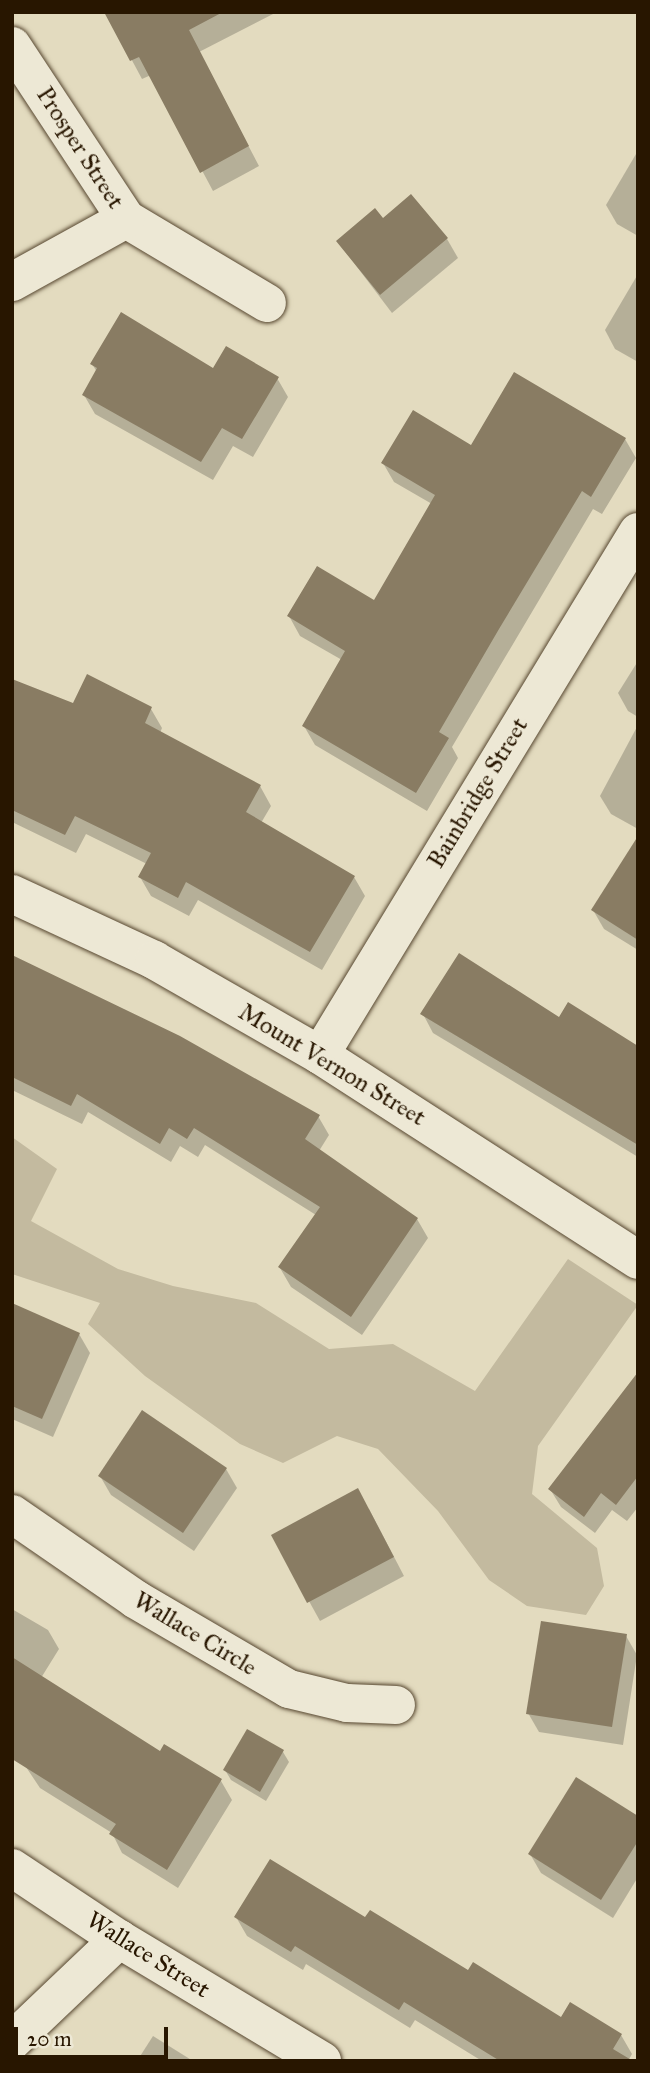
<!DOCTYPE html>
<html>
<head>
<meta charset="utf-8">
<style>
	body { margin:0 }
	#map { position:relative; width:650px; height:2073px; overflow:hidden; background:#e3dbbf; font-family:"IM FELL Great Primer",serif }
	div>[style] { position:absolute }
	.green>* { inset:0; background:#c3ba9f }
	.shadow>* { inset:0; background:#0003 }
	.building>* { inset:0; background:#897c63 }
	.roads { filter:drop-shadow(0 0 2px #574730) drop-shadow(0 0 2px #574730) }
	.minor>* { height:38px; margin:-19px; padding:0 19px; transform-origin:19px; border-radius:19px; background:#ede8d5 }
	span { translate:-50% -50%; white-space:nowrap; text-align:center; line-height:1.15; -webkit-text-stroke:5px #ede8d5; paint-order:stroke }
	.street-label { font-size:24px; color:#281600 }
	.frame { position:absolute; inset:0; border:14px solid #281600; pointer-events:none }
	.scale { position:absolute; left:14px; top:2027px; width:154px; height:32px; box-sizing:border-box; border:4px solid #281600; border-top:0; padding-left:9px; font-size:21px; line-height:24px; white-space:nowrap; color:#281600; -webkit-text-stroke:5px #ede8d5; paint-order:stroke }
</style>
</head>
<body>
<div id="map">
	<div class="green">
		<i style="clip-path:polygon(12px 1137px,57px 1169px,31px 1221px,118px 1269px,173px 1286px,256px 1303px,329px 1349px,393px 1344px,475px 1391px,568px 1259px,638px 1305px,538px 1446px,532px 1494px,597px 1548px,604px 1586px,586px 1615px,527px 1606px,489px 1580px,438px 1511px,378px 1449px,337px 1436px,283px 1463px,240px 1444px,145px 1376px,88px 1324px,100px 1303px,12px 1274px)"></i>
	</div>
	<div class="shadow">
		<i style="clip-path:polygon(106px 12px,277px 12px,199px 52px,259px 166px,213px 191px,151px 75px,142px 79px)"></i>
		<i style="clip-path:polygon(636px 154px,638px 155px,638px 236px,617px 224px,606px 205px)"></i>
		<i style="clip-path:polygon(383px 220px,447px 239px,458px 258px,392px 313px,338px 242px)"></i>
		<i style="clip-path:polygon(638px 274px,638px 362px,615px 349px,605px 330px)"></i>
		<i style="clip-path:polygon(92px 364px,277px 378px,288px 397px,253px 457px,233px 446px,213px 480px,95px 414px,84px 395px,97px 372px)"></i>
		<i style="clip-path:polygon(625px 439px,636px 458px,602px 514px,593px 509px,452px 747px,458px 758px,427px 811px,315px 745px,304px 726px,342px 660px,300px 636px,289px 616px,375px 603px,432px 504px,394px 482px,383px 463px,471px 447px)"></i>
		<i style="clip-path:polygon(638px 661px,638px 717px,628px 711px,618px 693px)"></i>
		<i style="clip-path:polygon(12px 682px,74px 705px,151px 709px,162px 728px,160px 733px,260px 786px,271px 806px,261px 823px,354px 877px,365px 896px,322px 970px,198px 900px,189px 916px,151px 896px,140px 877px,147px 864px,86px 834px,76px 853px,12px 822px)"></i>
		<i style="clip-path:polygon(638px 725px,638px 829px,611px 814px,600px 796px)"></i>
		<i style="clip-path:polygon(638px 839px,638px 950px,604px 929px,593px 910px)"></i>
		<i style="clip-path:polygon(12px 959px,318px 1116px,329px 1135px,319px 1151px,417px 1219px,428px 1238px,362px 1335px,291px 1287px,280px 1268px,316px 1215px,205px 1145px,198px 1157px,180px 1146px,171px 1162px,88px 1112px,82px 1124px,12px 1090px)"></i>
		<i style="clip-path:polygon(423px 1014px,559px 1019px,638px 1048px,638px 1157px,433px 1033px)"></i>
		<i style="clip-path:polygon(12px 1305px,79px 1334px,90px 1353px,53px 1437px,12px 1419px)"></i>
		<i style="clip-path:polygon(638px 1375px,638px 1507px,627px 1521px,612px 1510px,595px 1533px,561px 1507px,550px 1489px)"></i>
		<i style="clip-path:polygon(226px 1469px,237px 1488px,194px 1551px,111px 1495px,100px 1476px)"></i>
		<i style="clip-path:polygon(369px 1509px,404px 1576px,320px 1621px,273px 1536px)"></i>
		<i style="clip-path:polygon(12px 1609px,48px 1630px,59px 1649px,41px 1678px,161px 1753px,165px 1747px,221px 1781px,232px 1800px,178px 1888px,122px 1853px,112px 1833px,40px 1788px,12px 1746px)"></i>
		<i style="clip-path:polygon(626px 1636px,637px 1655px,623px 1745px,539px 1732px,528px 1713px)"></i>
		<i style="clip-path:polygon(283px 1752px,289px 1762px,266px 1801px,231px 1780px,225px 1770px)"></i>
		<i style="clip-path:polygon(638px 1818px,638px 1877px,613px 1918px,541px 1873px,530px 1854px)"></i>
		<i style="clip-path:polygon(236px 1917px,366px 1920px,562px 2019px,621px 2035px,632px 2054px,628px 2061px,482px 2061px,415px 2020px,410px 2028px,306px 1964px,303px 1970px,247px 1936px)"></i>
		<i style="clip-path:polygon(153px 2036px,193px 2061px,137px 2061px)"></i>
	</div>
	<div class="building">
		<i style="clip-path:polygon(104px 12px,223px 12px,189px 30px,249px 146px,200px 173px,139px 57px,130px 61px)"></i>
		<i style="clip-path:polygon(411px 194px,448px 238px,380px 295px,336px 241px,375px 208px,383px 218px)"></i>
		<i style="clip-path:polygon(121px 312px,213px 368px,226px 346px,279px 377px,242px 439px,222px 428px,201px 462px,82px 395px,97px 368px,90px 364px)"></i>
		<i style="clip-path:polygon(514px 372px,626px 438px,591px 497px,582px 491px,499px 629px,439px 732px,449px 738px,416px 793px,302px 726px,345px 651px,287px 616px,317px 566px,374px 600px,435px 495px,381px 463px,413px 410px,471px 445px)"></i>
		<i style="clip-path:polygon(87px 674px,152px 707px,145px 723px,261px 785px,246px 812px,355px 876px,310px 952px,186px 882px,178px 898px,138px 877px,151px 853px,75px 816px,65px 835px,12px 810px,12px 679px,73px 703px)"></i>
		<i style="clip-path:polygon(638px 836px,638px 940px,591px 910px)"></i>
		<i style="clip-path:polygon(459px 953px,559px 1017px,568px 1002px,638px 1046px,638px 1145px,420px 1014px)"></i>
		<i style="clip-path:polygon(12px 955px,180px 1036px,320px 1115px,305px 1139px,418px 1218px,351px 1317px,278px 1267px,320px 1207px,194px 1128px,187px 1139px,169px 1128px,160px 1144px,77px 1094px,71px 1106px,12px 1077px)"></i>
		<i style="clip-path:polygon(12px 1303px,80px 1333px,42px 1419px,12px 1406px)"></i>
		<i style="clip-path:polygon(638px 1372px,638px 1476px,616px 1505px,601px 1493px,584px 1517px,548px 1489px)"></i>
		<i style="clip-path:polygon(142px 1410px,227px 1468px,183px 1533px,98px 1476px)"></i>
		<i style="clip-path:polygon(358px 1488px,394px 1557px,307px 1603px,271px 1535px)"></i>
		<i style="clip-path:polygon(541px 1621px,627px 1634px,612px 1727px,526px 1714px)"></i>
		<i style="clip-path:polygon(12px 1657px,160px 1751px,164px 1744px,222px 1779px,167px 1870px,109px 1834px,116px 1824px,12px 1759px)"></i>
		<i style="clip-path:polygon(247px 1729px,284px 1750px,260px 1792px,223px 1770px)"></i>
		<i style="clip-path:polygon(576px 1777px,638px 1816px,638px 1841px,601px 1900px,528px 1854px)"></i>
		<i style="clip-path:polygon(270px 1859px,365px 1917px,370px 1910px,468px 1970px,473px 1962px,561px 2017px,570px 2002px,622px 2034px,613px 2049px,633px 2061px,500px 2061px,404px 2002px,399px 2010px,295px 1946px,291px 1952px,234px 1917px)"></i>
	</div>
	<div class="roads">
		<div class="minor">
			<i style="left:12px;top:46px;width:207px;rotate:56.6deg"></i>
			<i style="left:126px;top:219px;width:164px;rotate:30.8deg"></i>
			<i style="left:12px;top:282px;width:130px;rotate:-28.9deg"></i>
			<i style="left:12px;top:894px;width:157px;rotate:24.9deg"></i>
			<i style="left:154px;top:960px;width:191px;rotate:29.8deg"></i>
			<i style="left:320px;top:1055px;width:378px;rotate:32.8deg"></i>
			<i style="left:320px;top:1055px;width:612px;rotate:-58.7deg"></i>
			<i style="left:12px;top:1514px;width:150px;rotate:34.6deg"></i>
			<i style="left:135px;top:1599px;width:178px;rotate:30.3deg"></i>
			<i style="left:289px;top:1689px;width:60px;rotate:13.6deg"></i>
			<i style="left:347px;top:1703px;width:49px;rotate:2.3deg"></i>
			<i style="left:12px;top:1868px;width:128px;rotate:33.6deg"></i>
			<i style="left:119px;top:1939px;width:237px;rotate:31deg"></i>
			<i style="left:12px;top:2041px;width:148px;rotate:-43.6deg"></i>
		</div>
	</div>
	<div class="street-label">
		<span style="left:80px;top:148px;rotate:57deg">Prosper Street</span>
		<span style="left:478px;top:793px;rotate:-59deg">Bainbridge Street</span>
		<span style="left:332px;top:1065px;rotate:31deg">Mount Vernon Street</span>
		<span style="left:195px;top:1634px;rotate:31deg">Wallace Circle</span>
		<span style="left:148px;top:1955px;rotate:32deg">Wallace Street</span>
	</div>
	<div class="frame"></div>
	<div class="scale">20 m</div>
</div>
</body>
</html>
